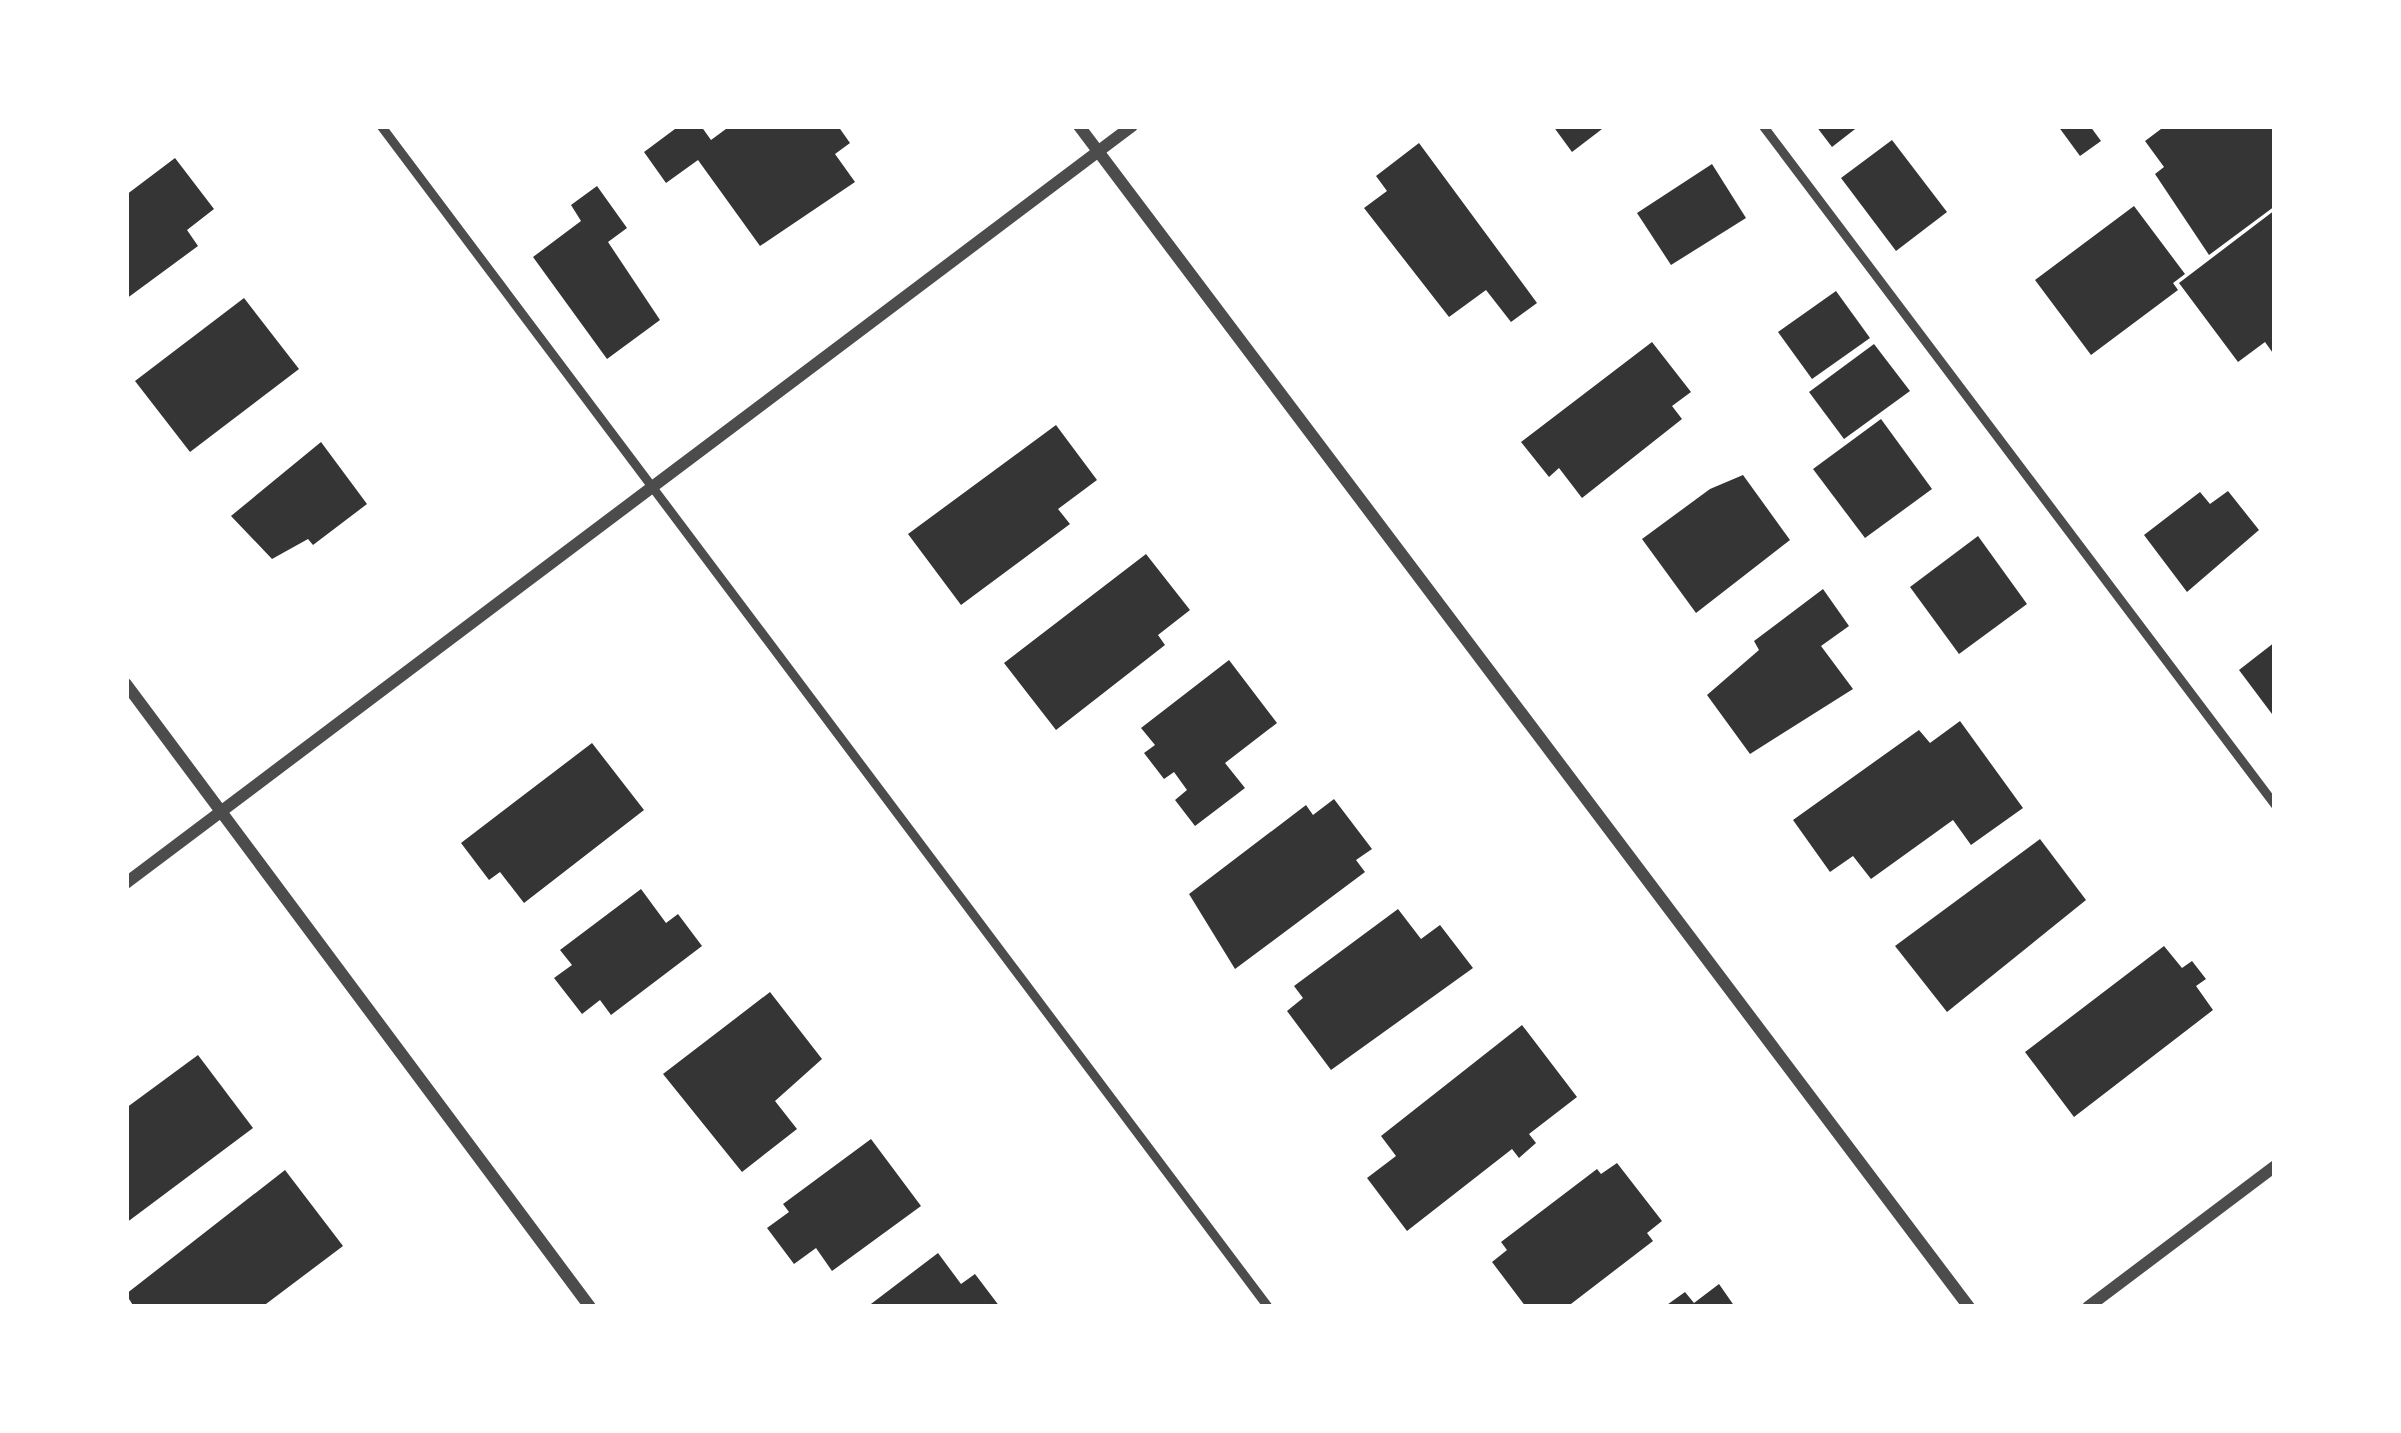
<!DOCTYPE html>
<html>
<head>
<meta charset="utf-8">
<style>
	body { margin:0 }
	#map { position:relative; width:2401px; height:1433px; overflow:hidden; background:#fff; font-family:Mulish,sans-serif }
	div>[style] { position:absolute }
	.building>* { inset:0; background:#353535 }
	.service>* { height:9px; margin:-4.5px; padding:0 4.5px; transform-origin:4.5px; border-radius:4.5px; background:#4c4c4c }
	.minor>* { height:12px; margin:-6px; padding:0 6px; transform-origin:6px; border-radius:6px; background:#4c4c4c }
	span { translate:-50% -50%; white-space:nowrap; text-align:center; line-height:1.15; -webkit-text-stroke:12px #fff; paint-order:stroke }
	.frame { position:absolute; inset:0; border:129px solid #fff; pointer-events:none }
</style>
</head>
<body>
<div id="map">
	<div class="building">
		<i style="clip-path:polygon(679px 126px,701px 126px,711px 140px,730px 126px,838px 126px,850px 143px,835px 154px,855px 182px,760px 246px,698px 160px,666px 183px,644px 152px)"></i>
		<i style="clip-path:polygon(1553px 126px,1606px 126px,1572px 152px)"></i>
		<i style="clip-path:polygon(1816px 126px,1859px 126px,1832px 147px)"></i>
		<i style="clip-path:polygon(2058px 126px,2090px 126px,2101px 141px,2080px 156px)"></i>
		<i style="clip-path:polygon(2165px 126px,2275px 126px,2275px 206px,2209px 255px,2155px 174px,2164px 167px,2145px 141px)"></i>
		<i style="clip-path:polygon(1892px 140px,1947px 212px,1896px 251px,1841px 178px)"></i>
		<i style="clip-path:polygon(1419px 143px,1537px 303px,1511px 322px,1486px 290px,1449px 317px,1364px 208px,1387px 191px,1376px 176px)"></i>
		<i style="clip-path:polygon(175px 158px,214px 209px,187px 230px,198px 246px,126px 299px,126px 195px)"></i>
		<i style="clip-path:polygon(1712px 164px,1746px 218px,1671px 265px,1637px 213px)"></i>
		<i style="clip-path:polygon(597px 186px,627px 228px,608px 242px,660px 320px,607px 359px,533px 257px,581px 221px,571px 205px)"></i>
		<i style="clip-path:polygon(2134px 206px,2185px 274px,2173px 283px,2178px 290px,2091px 355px,2035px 280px)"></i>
		<i style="clip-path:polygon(2275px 210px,2275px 356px,2265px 342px,2238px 362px,2179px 283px)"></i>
		<i style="clip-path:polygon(1836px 291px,1870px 338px,1812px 379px,1778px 332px)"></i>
		<i style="clip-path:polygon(244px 298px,299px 369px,190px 452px,135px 381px)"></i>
		<i style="clip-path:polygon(1652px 342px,1691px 392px,1672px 406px,1682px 419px,1582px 498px,1559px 468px,1549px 477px,1521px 442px)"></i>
		<i style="clip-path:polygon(1874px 344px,1910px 391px,1844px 439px,1809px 392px)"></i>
		<i style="clip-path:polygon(1881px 419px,1932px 489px,1865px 538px,1813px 469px)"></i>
		<i style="clip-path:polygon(1056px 425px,1097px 480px,1058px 509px,1070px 524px,961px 605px,908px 534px)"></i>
		<i style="clip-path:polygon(321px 442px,367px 504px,313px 545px,308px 539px,272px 559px,231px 516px)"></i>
		<i style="clip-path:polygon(1743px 475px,1790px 540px,1696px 613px,1642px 539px,1710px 489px)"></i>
		<i style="clip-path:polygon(2228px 491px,2259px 530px,2187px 592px,2144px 535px,2200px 492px,2210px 504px)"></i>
		<i style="clip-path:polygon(1978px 536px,2027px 604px,1959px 654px,1910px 587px)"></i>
		<i style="clip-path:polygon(1146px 554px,1190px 610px,1158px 635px,1165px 645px,1056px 730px,1004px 663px)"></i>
		<i style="clip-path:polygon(1823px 589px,1849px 626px,1821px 646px,1853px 689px,1750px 754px,1707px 695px,1759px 650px,1754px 641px)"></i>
		<i style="clip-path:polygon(2275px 642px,2275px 718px,2239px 670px)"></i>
		<i style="clip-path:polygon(1229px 660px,1277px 723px,1225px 763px,1245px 788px,1195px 826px,1175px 800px,1187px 790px,1174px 772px,1164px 779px,1144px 753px,1155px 745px,1141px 728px)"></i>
		<i style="clip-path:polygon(1960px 721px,2023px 808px,1971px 845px,1953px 820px,1871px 879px,1853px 856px,1830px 872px,1793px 820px,1919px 730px,1930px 743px)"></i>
		<i style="clip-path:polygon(592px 743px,644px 810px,524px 903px,500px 872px,489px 880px,461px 843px)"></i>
		<i style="clip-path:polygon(1334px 799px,1372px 849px,1356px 860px,1365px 872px,1235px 969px,1189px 894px,1306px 805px,1313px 815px)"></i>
		<i style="clip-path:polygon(2040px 839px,2086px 900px,1947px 1012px,1895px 946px)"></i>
		<i style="clip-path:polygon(641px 889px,666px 923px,678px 914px,702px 946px,611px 1015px,600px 1000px,582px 1014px,554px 978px,572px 965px,560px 950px)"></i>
		<i style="clip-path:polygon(1398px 909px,1421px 939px,1440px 925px,1473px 968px,1331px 1070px,1287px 1011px,1303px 998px,1294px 986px)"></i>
		<i style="clip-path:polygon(2164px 946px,2182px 968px,2192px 961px,2206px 979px,2196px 986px,2213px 1010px,2074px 1117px,2025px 1052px)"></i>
		<i style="clip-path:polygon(770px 992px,822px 1059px,775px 1101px,797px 1129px,742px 1172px,663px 1074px)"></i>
		<i style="clip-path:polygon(1522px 1025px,1577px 1097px,1529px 1134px,1536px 1143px,1519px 1158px,1512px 1149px,1407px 1231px,1367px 1178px,1396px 1156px,1381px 1136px)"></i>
		<i style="clip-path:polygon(198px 1055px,253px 1128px,126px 1223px,126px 1108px)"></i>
		<i style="clip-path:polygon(871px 1139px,921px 1206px,832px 1271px,816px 1248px,794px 1264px,767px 1228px,789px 1212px,783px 1204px)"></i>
		<i style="clip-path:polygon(1617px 1163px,1662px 1221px,1647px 1233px,1653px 1241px,1567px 1307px,1526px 1307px,1492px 1262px,1507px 1250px,1501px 1242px,1597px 1169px,1601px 1174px)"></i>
		<i style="clip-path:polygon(285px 1170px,343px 1246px,262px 1307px,134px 1307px,126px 1294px)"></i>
		<i style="clip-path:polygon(938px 1253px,961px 1284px,975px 1274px,1000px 1307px,867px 1307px)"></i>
		<i style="clip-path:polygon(1719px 1284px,1735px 1307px,1664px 1307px,1685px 1292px,1694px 1303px)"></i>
	</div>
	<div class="service">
		<i style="left:381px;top:126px;width:1477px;rotate:53.09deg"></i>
		<i style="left:1763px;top:126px;width:850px;rotate:52.98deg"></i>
	</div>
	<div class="minor">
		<i style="left:1079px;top:126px;width:1479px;rotate:53deg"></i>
		<i style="left:126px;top:684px;width:777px;rotate:53.32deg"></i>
		<i style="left:126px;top:883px;width:1259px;rotate:-36.96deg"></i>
		<i style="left:2088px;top:1307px;width:234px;rotate:-37deg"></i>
	</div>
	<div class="frame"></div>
</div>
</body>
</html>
